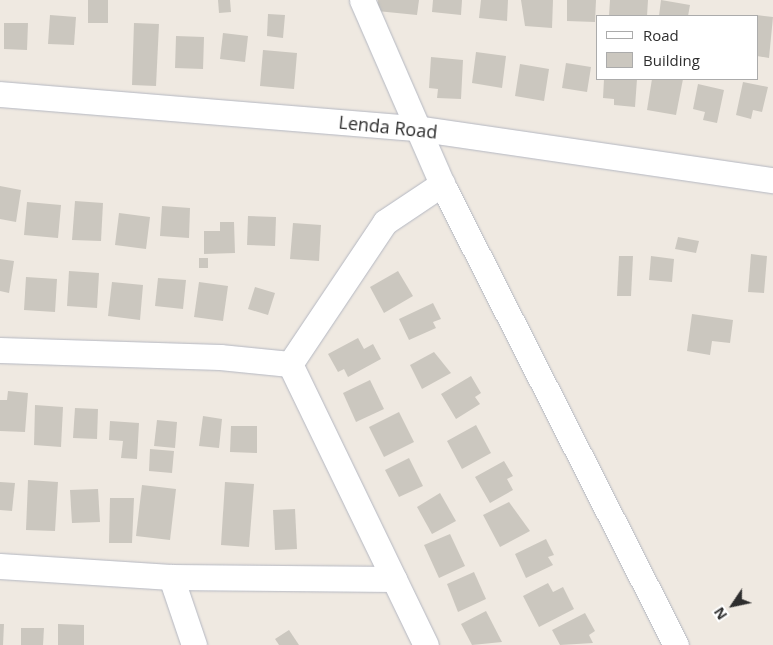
<!DOCTYPE html>
<html>
<head>
<meta charset="utf-8">
<style>
	body { margin:0 }
	#map { position:relative; width:773px; height:645px; overflow:hidden; background:#efe9e1; font-family:"Open Sans",sans-serif }
	div>[style] { position:absolute }
	.building>* { inset:0; background:#cbc7bf }
	.roads { filter:drop-shadow(0 0 1px #b4b7c1) drop-shadow(0 0 1px #b4b7c1) }
	.street>* { height:25px; margin:-12.5px; padding:0 12.5px; transform-origin:12.5px; border-radius:12.5px; background:#fff }
	span { translate:-50% -50%; white-space:nowrap; text-align:center; line-height:1.15; -webkit-text-stroke:5px #fff; paint-order:stroke }
	.street-label { font-size:18px; color:#2e2e2e }
	.legend { position:absolute; left:596px; top:15px; width:162px; height:65px; box-sizing:border-box; background:#fff; border:1px solid #ababab; margin:0; padding:6px 9px; list-style:none; font-size:15px; color:#2e2e2e }
	.legend li { display:flex; align-items:center; gap:10px; height:25px }
	.legend b { width:25px; border:1px solid #ababab }
	.north { position:absolute; left:708px; top:580px; width:50px; height:50px; -webkit-text-stroke:4px #fff; paint-order:stroke; rotate:236deg; font-size:14px; font-weight:700; line-height:20px; text-align:center; color:#2e2e2e }
	.north::after { content:''; display:block; margin:auto; width:18px; height:22px; background:#2e2e2e; clip-path:polygon(50% 0,100% 100%,50% 72%,0 100%) }
</style>
</head>
<body>
<div id="map">
	<div class="building">
		<i style="clip-path:polygon(88px 0,108px 0,108px 23px,88px 23px)"></i>
		<i style="clip-path:polygon(218px 0,230px 0,231px 12px,219px 13px)"></i>
		<i style="clip-path:polygon(378px 0,419px 0,417px 15px,377px 11px)"></i>
		<i style="clip-path:polygon(433px 0,462px 0,461px 15px,432px 12px)"></i>
		<i style="clip-path:polygon(481px 0,508px 0,507px 21px,479px 18px)"></i>
		<i style="clip-path:polygon(521px 0,553px 0,552px 28px,525px 26px)"></i>
		<i style="clip-path:polygon(567px 0,596px 0,595px 22px,567px 21px)"></i>
		<i style="clip-path:polygon(610px 0,648px 0,647px 16px,609px 16px)"></i>
		<i style="clip-path:polygon(661px 0,690px 5px,688px 16px,659px 16px)"></i>
		<i style="clip-path:polygon(268px 14px,285px 15px,283px 38px,267px 36px)"></i>
		<i style="clip-path:polygon(50px 15px,76px 17px,74px 45px,48px 44px)"></i>
		<i style="clip-path:polygon(757px 15px,773px 17px,769px 58px,757px 56px)"></i>
		<i style="clip-path:polygon(4px 23px,28px 23px,27px 50px,4px 49px)"></i>
		<i style="clip-path:polygon(134px 23px,159px 24px,156px 86px,132px 85px)"></i>
		<i style="clip-path:polygon(223px 33px,248px 36px,245px 62px,220px 59px)"></i>
		<i style="clip-path:polygon(176px 36px,204px 37px,203px 69px,175px 68px)"></i>
		<i style="clip-path:polygon(263px 50px,297px 53px,294px 89px,260px 86px)"></i>
		<i style="clip-path:polygon(476px 52px,506px 56px,502px 88px,472px 83px)"></i>
		<i style="clip-path:polygon(431px 57px,463px 60px,461px 99px,437px 98px,438px 89px,429px 88px)"></i>
		<i style="clip-path:polygon(566px 63px,591px 67px,587px 92px,562px 88px)"></i>
		<i style="clip-path:polygon(520px 64px,549px 69px,544px 101px,515px 96px)"></i>
		<i style="clip-path:polygon(604px 79px,637px 79px,635px 107px,614px 105px,614px 99px,603px 98px)"></i>
		<i style="clip-path:polygon(652px 79px,683px 79px,676px 115px,647px 110px)"></i>
		<i style="clip-path:polygon(743px 82px,768px 87px,762px 112px,753px 110px,751px 119px,736px 115px)"></i>
		<i style="clip-path:polygon(698px 84px,724px 90px,717px 123px,703px 120px,705px 112px,693px 109px)"></i>
		<i style="clip-path:polygon(0 186px,21px 190px,16px 222px,0 219px)"></i>
		<i style="clip-path:polygon(75px 201px,103px 203px,101px 241px,72px 240px)"></i>
		<i style="clip-path:polygon(27px 202px,61px 205px,58px 238px,24px 235px)"></i>
		<i style="clip-path:polygon(162px 206px,190px 208px,189px 238px,160px 236px)"></i>
		<i style="clip-path:polygon(119px 213px,150px 217px,146px 249px,115px 245px)"></i>
		<i style="clip-path:polygon(248px 216px,276px 217px,275px 246px,247px 245px)"></i>
		<i style="clip-path:polygon(220px 222px,234px 222px,235px 253px,204px 254px,204px 231px,220px 231px)"></i>
		<i style="clip-path:polygon(293px 223px,321px 225px,319px 261px,290px 259px)"></i>
		<i style="clip-path:polygon(678px 237px,699px 241px,696px 253px,675px 249px)"></i>
		<i style="clip-path:polygon(751px 254px,767px 256px,764px 293px,748px 292px)"></i>
		<i style="clip-path:polygon(619px 256px,633px 256px,631px 296px,617px 296px)"></i>
		<i style="clip-path:polygon(651px 256px,674px 259px,672px 282px,649px 280px)"></i>
		<i style="clip-path:polygon(199px 258px,208px 258px,208px 268px,199px 268px)"></i>
		<i style="clip-path:polygon(0 259px,14px 261px,9px 293px,0 291px)"></i>
		<i style="clip-path:polygon(69px 271px,99px 273px,97px 308px,67px 306px)"></i>
		<i style="clip-path:polygon(398px 271px,413px 296px,384px 313px,370px 287px)"></i>
		<i style="clip-path:polygon(26px 277px,57px 279px,55px 312px,24px 310px)"></i>
		<i style="clip-path:polygon(158px 278px,186px 280px,183px 309px,155px 306px)"></i>
		<i style="clip-path:polygon(112px 282px,143px 285px,140px 320px,108px 316px)"></i>
		<i style="clip-path:polygon(199px 282px,228px 286px,223px 321px,194px 317px)"></i>
		<i style="clip-path:polygon(255px 287px,275px 293px,268px 315px,248px 309px)"></i>
		<i style="clip-path:polygon(433px 303px,441px 319px,433px 322px,436px 328px,409px 340px,399px 319px)"></i>
		<i style="clip-path:polygon(692px 314px,733px 320px,730px 343px,712px 341px,710px 355px,687px 351px)"></i>
		<i style="clip-path:polygon(358px 338px,364px 349px,373px 344px,381px 359px,348px 377px,344px 369px,338px 372px,328px 354px)"></i>
		<i style="clip-path:polygon(434px 352px,451px 373px,422px 389px,410px 365px)"></i>
		<i style="clip-path:polygon(471px 376px,481px 393px,475px 397px,480px 404px,456px 419px,441px 394px)"></i>
		<i style="clip-path:polygon(370px 380px,384px 409px,356px 422px,343px 393px)"></i>
		<i style="clip-path:polygon(8px 391px,28px 393px,25px 432px,0 431px,0 400px,7px 400px)"></i>
		<i style="clip-path:polygon(35px 405px,63px 407px,61px 447px,34px 445px)"></i>
		<i style="clip-path:polygon(75px 408px,98px 409px,97px 439px,73px 438px)"></i>
		<i style="clip-path:polygon(399px 412px,414px 442px,384px 457px,369px 427px)"></i>
		<i style="clip-path:polygon(203px 416px,222px 419px,219px 448px,199px 446px)"></i>
		<i style="clip-path:polygon(157px 420px,177px 422px,175px 448px,154px 446px)"></i>
		<i style="clip-path:polygon(110px 421px,139px 423px,137px 459px,121px 458px,123px 441px,109px 440px)"></i>
		<i style="clip-path:polygon(476px 425px,491px 453px,462px 469px,447px 441px)"></i>
		<i style="clip-path:polygon(231px 426px,257px 426px,257px 453px,230px 452px)"></i>
		<i style="clip-path:polygon(150px 449px,174px 451px,172px 473px,149px 471px)"></i>
		<i style="clip-path:polygon(409px 458px,423px 486px,399px 497px,385px 470px)"></i>
		<i style="clip-path:polygon(504px 461px,513px 476px,507px 479px,513px 490px,490px 503px,475px 477px)"></i>
		<i style="clip-path:polygon(28px 480px,58px 482px,55px 531px,26px 530px)"></i>
		<i style="clip-path:polygon(0 482px,15px 483px,12px 511px,0 510px)"></i>
		<i style="clip-path:polygon(225px 482px,254px 484px,249px 547px,221px 545px)"></i>
		<i style="clip-path:polygon(142px 485px,176px 489px,170px 540px,136px 536px)"></i>
		<i style="clip-path:polygon(98px 489px,100px 522px,72px 523px,70px 490px)"></i>
		<i style="clip-path:polygon(440px 493px,456px 521px,432px 534px,417px 507px)"></i>
		<i style="clip-path:polygon(110px 498px,134px 498px,132px 543px,109px 543px)"></i>
		<i style="clip-path:polygon(509px 502px,530px 531px,500px 547px,483px 515px)"></i>
		<i style="clip-path:polygon(295px 509px,297px 549px,275px 550px,273px 510px)"></i>
		<i style="clip-path:polygon(450px 534px,465px 566px,439px 578px,424px 545px)"></i>
		<i style="clip-path:polygon(546px 539px,554px 555px,548px 557px,553px 565px,526px 578px,515px 554px)"></i>
		<i style="clip-path:polygon(474px 572px,486px 599px,458px 612px,447px 584px)"></i>
		<i style="clip-path:polygon(548px 583px,553px 592px,563px 587px,574px 609px,539px 627px,523px 596px)"></i>
		<i style="clip-path:polygon(486px 611px,502px 642px,472px 645px,461px 624px)"></i>
		<i style="clip-path:polygon(585px 613px,595px 631px,589px 635px,593px 643px,560px 645px,552px 630px)"></i>
		<i style="clip-path:polygon(0 624px,4px 624px,3px 645px,0 645px)"></i>
		<i style="clip-path:polygon(58px 624px,84px 625px,84px 645px,58px 645px)"></i>
		<i style="clip-path:polygon(21px 628px,44px 628px,43px 645px,21px 645px)"></i>
		<i style="clip-path:polygon(289px 630px,299px 645px,279px 645px,275px 639px)"></i>
	</div>
	<div class="roads">
		<div class="street">
			<i style="left:362px;top:0;width:201px;rotate:66.5deg"></i>
			<i style="left:442px;top:184px;width:517px;rotate:63.09deg"></i>
			<i style="left:0;top:94px;width:416px;rotate:4.7deg"></i>
			<i style="left:415px;top:128px;width:362px;rotate:8.3deg"></i>
			<i style="left:0;top:350px;width:220px;rotate:1.8deg"></i>
			<i style="left:220px;top:357px;width:70px;rotate:5.7deg"></i>
			<i style="left:290px;top:364px;width:312px;rotate:64.2deg"></i>
			<i style="left:290px;top:364px;width:171px;rotate:-56.2deg"></i>
			<i style="left:385px;top:222px;width:69px;rotate:-33.7deg"></i>
			<i style="left:0;top:566px;width:171px;rotate:3.7deg"></i>
			<i style="left:171px;top:577px;width:223px;rotate:0.5deg"></i>
			<i style="left:171px;top:577px;width:72px;rotate:71.3deg"></i>
		</div>
	</div>
	<div class="street-label">
		<span style="left:388px;top:127px;rotate:6deg">Lenda Road</span>
	</div>
	<ul class="legend">
	<li><b style="height:6px;background:#fff"></b>Road</li>
	<li><b style="height:14px;background:#cbc7bf"></b>Building</li>
	</ul>
	<div class="north">N</div>
</div>
</body>
</html>
